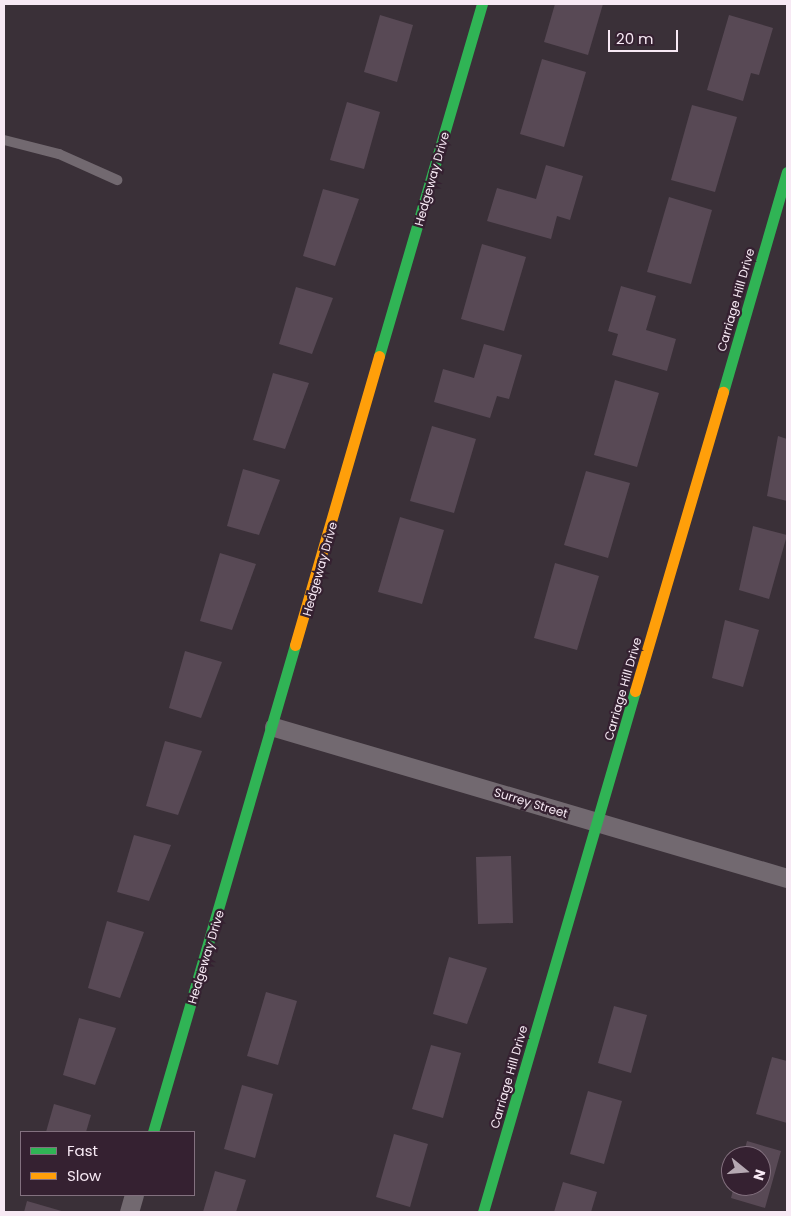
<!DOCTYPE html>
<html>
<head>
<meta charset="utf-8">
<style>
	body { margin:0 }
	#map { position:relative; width:791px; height:1216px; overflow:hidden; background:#3a3038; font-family:Poppins,sans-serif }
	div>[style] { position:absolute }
	.building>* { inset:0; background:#584955 }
	.lane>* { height:10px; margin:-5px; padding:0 5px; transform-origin:5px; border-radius:5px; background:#726970 }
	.street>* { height:19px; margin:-9.5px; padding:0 9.5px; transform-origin:9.5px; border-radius:9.5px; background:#726970 }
	.fast>* { height:11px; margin:-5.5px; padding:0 5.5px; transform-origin:5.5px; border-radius:5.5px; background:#30b455 }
	.slow>* { height:11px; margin:-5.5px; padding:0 5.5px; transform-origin:5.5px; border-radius:5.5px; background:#ff9f0a }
	span { translate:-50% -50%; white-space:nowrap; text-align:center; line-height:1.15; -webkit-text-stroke:4.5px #352131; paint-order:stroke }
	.street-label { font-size:12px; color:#f7e9f4 }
	.frame { position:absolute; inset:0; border:5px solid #f7e9f4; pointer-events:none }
	.legend { position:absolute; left:20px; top:1131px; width:175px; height:65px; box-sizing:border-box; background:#352131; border:1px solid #83717f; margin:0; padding:6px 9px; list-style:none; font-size:15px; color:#f7e9f4 }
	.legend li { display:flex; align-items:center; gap:10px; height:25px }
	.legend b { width:25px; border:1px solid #83717f }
	.north { position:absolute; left:721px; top:1146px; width:50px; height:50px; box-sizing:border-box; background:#352131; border:1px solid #83717f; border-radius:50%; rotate:107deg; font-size:14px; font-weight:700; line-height:20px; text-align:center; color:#f7e9f4 }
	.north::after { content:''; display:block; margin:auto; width:18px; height:22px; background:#b5a8b2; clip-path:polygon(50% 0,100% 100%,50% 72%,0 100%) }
	.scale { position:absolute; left:608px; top:30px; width:70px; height:22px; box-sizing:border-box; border:2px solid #f7e9f4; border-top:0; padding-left:6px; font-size:15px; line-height:18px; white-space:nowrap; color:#f7e9f4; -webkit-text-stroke:4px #352131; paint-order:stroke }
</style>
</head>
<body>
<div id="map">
	<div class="building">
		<i style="clip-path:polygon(555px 4px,603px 4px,588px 55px,544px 42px)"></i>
		<i style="clip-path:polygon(380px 15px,413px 25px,397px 82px,364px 72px)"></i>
		<i style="clip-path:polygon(729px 15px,773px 28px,759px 75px,751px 73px,743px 101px,707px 90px)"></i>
		<i style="clip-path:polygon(542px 59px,586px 72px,564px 147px,520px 134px)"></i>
		<i style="clip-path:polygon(347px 102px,380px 112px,364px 169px,330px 160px)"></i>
		<i style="clip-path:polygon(692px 105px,737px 117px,715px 192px,671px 180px)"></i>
		<i style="clip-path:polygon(546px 165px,583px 176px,570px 220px,557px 216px,551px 239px,487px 221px,497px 188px,536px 199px)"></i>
		<i style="clip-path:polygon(323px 189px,359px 199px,335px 266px,303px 256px)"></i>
		<i style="clip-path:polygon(669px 197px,712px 210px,691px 284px,647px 272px)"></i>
		<i style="clip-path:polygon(482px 244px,526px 257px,504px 331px,461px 319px)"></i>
		<i style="clip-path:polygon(621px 286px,656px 296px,646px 330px,676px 339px,667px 371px,612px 355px,618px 334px,608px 331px)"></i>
		<i style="clip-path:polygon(296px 287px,333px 298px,312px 354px,279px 344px)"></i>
		<i style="clip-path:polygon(484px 344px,522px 355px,509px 399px,497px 396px,490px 418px,434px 402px,443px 369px,474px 378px)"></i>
		<i style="clip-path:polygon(273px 373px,309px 383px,285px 449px,253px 440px)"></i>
		<i style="clip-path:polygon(615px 380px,659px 393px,637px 467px,594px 455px)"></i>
		<i style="clip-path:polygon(432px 426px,476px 439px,454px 513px,410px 501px)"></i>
		<i style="clip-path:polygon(778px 436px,787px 439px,787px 501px,767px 496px)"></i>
		<i style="clip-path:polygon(243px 469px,280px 480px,259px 535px,227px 526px)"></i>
		<i style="clip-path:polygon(586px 471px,630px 483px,608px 558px,564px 545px)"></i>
		<i style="clip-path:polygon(400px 517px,444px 530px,422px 604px,378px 592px)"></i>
		<i style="clip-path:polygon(753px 526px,787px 535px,769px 599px,739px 590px)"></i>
		<i style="clip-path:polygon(220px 553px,256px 564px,232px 630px,200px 621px)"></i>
		<i style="clip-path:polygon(555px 563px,599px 576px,577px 650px,534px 638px)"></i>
		<i style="clip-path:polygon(725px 620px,759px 630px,743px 687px,712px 678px)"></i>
		<i style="clip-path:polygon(185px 651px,222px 662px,201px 718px,169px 708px)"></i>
		<i style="clip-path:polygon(165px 741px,202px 751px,178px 815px,146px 806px)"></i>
		<i style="clip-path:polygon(134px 835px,171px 845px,149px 901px,117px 892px)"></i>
		<i style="clip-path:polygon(511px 856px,513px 923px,478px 924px,476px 857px)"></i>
		<i style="clip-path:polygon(107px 921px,144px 932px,120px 998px,88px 988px)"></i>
		<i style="clip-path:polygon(449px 957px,487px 968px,467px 1024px,433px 1014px)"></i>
		<i style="clip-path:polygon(266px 992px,297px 1001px,278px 1065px,247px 1056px)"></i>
		<i style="clip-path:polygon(614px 1006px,647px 1015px,631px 1073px,598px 1063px)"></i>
		<i style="clip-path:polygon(79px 1018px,116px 1028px,95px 1085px,63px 1075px)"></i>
		<i style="clip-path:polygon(431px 1045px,461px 1053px,443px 1118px,412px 1109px)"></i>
		<i style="clip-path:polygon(772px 1057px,787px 1061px,787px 1123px,756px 1114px)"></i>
		<i style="clip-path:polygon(242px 1085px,273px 1094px,255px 1158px,224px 1149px)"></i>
		<i style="clip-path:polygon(588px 1091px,622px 1101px,604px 1164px,570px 1154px)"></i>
		<i style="clip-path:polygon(54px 1104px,91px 1115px,86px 1132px,46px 1132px)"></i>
		<i style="clip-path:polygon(394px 1134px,428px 1144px,410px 1207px,376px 1197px)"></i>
		<i style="clip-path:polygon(747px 1141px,781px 1151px,765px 1208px,731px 1198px,734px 1186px,761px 1186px,761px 1156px,743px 1156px)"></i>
		<i style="clip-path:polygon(215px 1171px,246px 1180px,236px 1212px,203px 1212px)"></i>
		<i style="clip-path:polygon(563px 1182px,597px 1192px,591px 1212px,554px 1212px)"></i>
		<i style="clip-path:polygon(27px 1201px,65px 1212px,24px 1212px)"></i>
	</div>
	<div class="lane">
		<i style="left:4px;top:140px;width:57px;rotate:14.3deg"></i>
		<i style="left:59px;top:154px;width:64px;rotate:24.1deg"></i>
	</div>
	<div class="street">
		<i style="left:274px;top:727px;width:535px;rotate:16.4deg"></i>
		<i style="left:129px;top:1212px;width:18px;rotate:-74deg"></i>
	</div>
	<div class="fast">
		<i style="left:379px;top:356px;width:367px;rotate:-73.7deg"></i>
		<i style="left:723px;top:392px;width:229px;rotate:-73.8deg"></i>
		<i style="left:153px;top:1132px;width:507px;rotate:-73.74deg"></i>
		<i style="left:483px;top:1212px;width:543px;rotate:-73.74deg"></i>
	</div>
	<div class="slow">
		<i style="left:295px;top:645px;width:301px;rotate:-73.8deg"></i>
		<i style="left:635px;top:691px;width:312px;rotate:-73.6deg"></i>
	</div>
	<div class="street-label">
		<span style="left:432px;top:179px;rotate:-74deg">Hedgeway Drive</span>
		<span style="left:736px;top:300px;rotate:-74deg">Carriage Hill Drive</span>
		<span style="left:320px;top:569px;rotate:-74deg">Hedgeway Drive</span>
		<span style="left:623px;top:689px;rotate:-74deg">Carriage Hill Drive</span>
		<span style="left:531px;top:803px;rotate:17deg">Surrey Street</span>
		<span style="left:206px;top:957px;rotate:-73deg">Hedgeway Drive</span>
		<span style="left:509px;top:1077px;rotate:-74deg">Carriage Hill Drive</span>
	</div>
	<div class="frame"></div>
	<ul class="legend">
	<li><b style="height:6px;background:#30b455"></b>Fast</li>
	<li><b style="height:6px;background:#ff9f0a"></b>Slow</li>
	</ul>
	<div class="north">N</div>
	<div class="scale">20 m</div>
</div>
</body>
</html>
